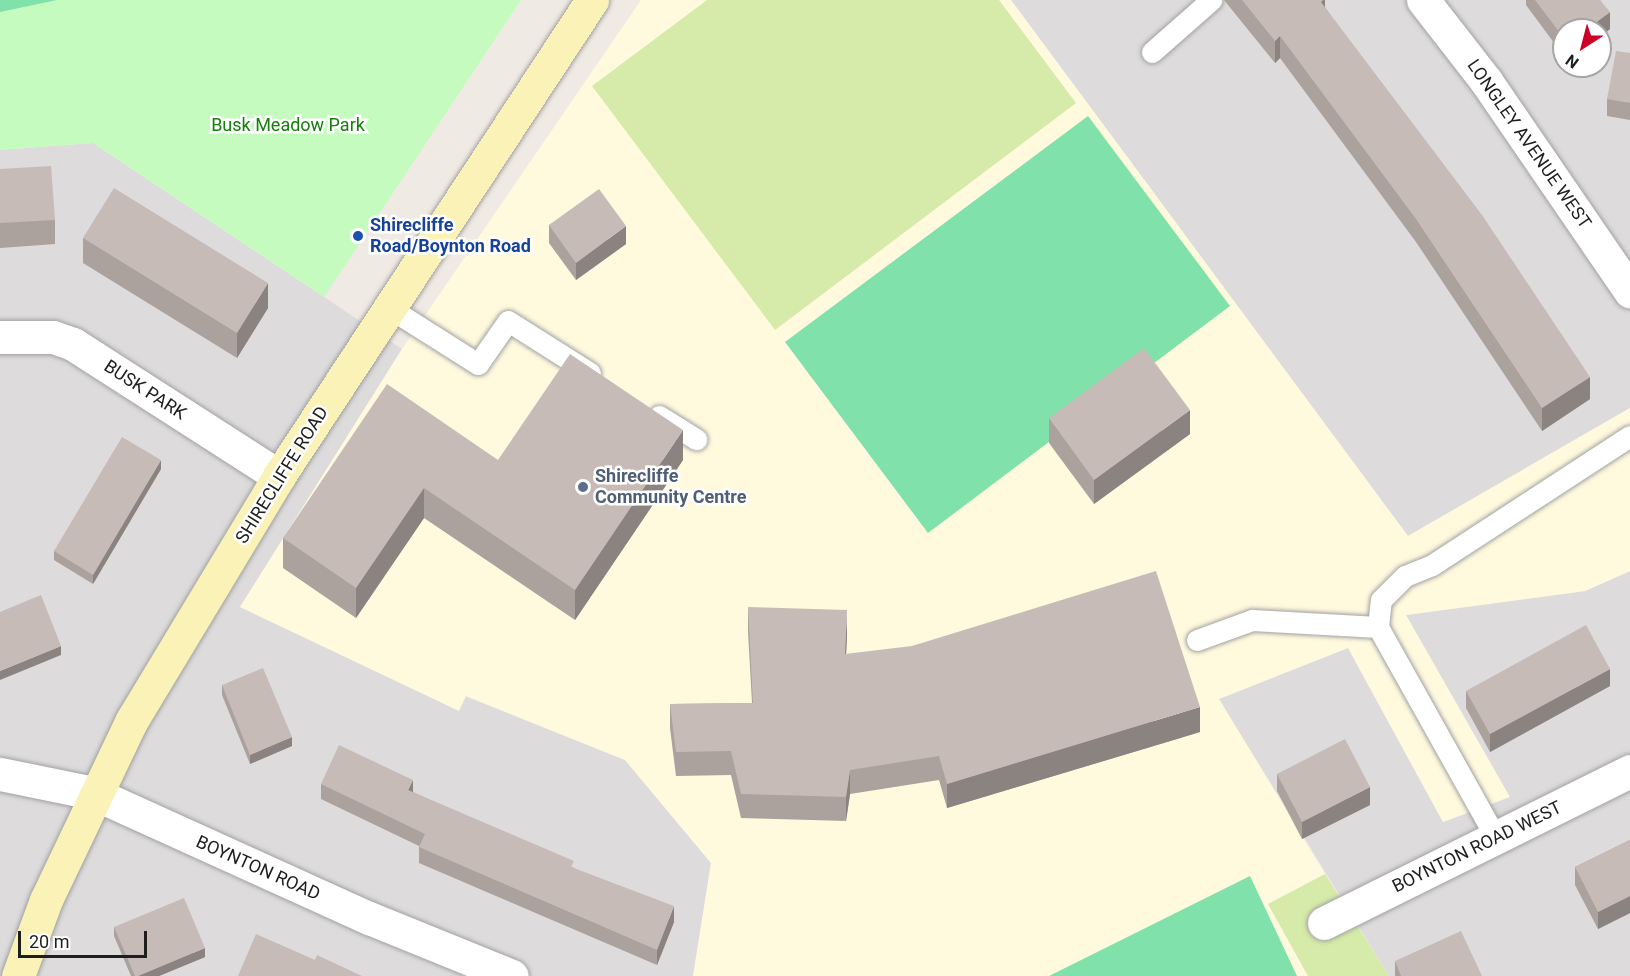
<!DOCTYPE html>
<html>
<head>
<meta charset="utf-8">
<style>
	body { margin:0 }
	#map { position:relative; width:1630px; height:976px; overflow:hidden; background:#f0eae4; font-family:Roboto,sans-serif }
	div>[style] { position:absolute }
	.residential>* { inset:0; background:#dddbdc }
	.education>* { inset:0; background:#fff9de }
	.grass>* { inset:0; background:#d6eba9 }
	.park>* { inset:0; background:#c6fbc0 }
	.pitch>* { inset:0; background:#80e1aa }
	.roads { filter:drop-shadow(0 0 2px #a2a2a2) drop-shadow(0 0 2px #a2a2a2) }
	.lane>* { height:21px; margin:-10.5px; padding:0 10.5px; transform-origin:10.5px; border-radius:10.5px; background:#fff }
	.street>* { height:33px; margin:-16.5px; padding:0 16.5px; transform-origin:16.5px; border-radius:16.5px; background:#fff }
	.secondary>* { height:33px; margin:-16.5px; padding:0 16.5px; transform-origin:16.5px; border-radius:16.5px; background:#fbf2b7 }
	.wall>* { inset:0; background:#aba19d }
	.shaded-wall>* { inset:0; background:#8b8380 }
	.building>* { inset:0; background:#c7bbb7 }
	.dots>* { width:16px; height:16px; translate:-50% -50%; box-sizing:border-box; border:3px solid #fff; border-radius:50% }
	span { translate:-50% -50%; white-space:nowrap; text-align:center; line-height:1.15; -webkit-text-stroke:5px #fff; paint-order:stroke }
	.park-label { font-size:18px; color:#158009 }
	.street-label { font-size:18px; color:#1e1e1e }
	.transit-label { font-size:18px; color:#164399; font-weight:700 }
	.left { translate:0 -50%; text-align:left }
	.service-label { font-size:18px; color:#4e5e75; font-weight:700 }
	.north { position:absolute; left:1552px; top:18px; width:60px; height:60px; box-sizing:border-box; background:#fff; border:2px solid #a5a5a5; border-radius:50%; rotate:216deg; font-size:16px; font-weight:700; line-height:24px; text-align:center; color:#1e1e1e }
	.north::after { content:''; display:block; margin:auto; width:21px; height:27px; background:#cd0026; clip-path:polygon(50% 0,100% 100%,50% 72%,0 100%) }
	.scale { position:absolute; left:18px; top:931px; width:129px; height:27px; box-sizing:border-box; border:3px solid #1e1e1e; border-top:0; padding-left:8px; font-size:18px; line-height:21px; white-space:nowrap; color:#1e1e1e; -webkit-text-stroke:4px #fff; paint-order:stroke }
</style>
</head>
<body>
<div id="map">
	<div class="residential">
		<i style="clip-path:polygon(evenodd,1011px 0,1630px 0,1630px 408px,1408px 536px,1011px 0,1564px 30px,1600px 30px,1600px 66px,1564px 66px,1564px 30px)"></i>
		<i style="clip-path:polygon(93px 143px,402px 349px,240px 607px,459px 710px,465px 696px,625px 760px,711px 863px,693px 976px,0 976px,0 150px)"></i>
		<i style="clip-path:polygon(1630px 571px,1630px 976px,1389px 976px,1219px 699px,1348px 648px,1443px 822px,1509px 797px,1406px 615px,1585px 591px)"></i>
	</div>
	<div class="education">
		<i style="clip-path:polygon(641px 0,1011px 0,1408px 536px,1630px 408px,1630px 571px,1585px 591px,1406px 615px,1510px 797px,1443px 822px,1348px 648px,1219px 699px,1325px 874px,1268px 904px,1308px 976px,693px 976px,711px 863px,625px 760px,466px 696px,459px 711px,240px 607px,402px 349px)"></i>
	</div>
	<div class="grass">
		<i style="clip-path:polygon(707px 0,999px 0,1076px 103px,775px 330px,592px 86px)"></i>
		<i style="clip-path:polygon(1325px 874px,1389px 976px,1308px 976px,1268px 904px)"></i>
	</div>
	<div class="park">
		<i style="clip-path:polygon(0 0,521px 0,324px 297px,93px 143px,0 150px)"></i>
	</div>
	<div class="pitch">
		<i style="clip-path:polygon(0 0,57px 0,0 12px)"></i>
		<i style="clip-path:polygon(1088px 116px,1230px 306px,928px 533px,785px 342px)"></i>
		<i style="clip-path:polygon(1250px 876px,1297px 976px,1049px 976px)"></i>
	</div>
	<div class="roads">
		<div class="lane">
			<i style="left:1152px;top:52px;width:79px;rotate:-41.4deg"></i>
			<i style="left:391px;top:309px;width:103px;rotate:32.3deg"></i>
			<i style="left:478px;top:364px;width:52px;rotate:-55.1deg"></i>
			<i style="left:508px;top:321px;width:97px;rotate:32.4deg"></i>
			<i style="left:659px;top:416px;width:44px;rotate:31.9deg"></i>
			<i style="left:1197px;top:640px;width:59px;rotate:-20deg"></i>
			<i style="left:1252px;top:620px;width:126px;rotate:3.2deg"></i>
			<i style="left:1496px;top:838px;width:242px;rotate:-119.2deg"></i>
			<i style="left:1378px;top:627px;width:27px;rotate:-84deg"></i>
			<i style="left:1381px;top:600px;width:34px;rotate:-45deg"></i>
			<i style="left:1405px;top:576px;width:29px;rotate:-22deg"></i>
			<i style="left:1432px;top:565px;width:236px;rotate:-33.1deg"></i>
		</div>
		<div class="street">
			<i style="left:1423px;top:0;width:103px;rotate:52.1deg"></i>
			<i style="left:1486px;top:81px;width:255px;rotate:55.6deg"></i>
			<i style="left:0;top:337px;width:53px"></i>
			<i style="left:53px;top:337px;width:21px;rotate:19deg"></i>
			<i style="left:73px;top:344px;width:245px;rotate:32.7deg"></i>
			<i style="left:0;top:774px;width:95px;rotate:11.5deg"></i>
			<i style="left:93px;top:793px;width:303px;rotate:24.4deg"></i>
			<i style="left:369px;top:918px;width:154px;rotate:22.1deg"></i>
			<i style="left:1324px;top:923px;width:342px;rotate:-26.4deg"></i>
		</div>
		<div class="secondary">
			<i style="left:18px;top:976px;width:81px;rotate:-69.8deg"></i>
			<i style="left:46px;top:900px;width:199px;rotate:-64.5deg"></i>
			<i style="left:132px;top:720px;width:285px;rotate:-58.9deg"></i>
			<i style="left:279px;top:476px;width:570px;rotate:-56.67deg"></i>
		</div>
	</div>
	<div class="wall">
		<i style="clip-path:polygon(1224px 0,1325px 0,1325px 7px,1590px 399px,1542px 431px,1416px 242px,1280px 58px,1275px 63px)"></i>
		<i style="clip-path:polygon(1526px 0,1600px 0,1610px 29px,1600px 37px,1600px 30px,1564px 30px,1563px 55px,1526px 5px)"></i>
		<i style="clip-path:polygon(1630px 53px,1630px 120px,1607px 116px,1607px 99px)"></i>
		<i style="clip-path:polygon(0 169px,55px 220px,55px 244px,0 248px)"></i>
		<i style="clip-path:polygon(549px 225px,626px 244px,576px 280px,549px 243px)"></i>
		<i style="clip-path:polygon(83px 238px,268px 308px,237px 358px,83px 263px)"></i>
		<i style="clip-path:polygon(1049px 418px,1190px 434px,1094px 504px,1049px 443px)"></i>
		<i style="clip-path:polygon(498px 460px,683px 460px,575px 620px,424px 518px,356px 618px,283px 568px,283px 538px)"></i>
		<i style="clip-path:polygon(161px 469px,93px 584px,54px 560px,54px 551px)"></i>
		<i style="clip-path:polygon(748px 607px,847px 635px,846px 654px,1200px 732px,947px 808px,939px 780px,850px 794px,846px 821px,741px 818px,731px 775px,676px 776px,670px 728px,670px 704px,752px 703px,748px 632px)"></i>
		<i style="clip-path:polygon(222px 685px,292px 746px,250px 764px,222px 695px)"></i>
		<i style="clip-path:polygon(1610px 686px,1490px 752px,1466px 708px,1466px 691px)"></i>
		<i style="clip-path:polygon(1277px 774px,1370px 805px,1302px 839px,1277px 791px)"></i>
		<i style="clip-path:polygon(321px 784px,413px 792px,574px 868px,674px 922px,657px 965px,419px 863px,419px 846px,321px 799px)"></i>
		<i style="clip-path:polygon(1630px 840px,1630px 913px,1598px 929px,1575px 885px,1575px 867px)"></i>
		<i style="clip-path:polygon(114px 927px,205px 957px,159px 976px,131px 976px,114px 936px)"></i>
		<i style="clip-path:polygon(1395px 961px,1482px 976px,1395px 976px)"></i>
	</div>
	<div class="shaded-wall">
		<i style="clip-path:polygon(1323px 0,1325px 0,1325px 20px,1321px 2px)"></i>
		<i style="clip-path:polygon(1610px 12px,1610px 29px,1600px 37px,1600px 30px,1586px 30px)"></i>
		<i style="clip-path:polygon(1280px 36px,1280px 58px,1275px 63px,1275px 41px)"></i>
		<i style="clip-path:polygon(626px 226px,626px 244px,576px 280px,576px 263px)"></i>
		<i style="clip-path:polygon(268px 283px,268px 308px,237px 358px,237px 333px)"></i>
		<i style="clip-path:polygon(1590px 377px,1590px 399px,1542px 431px,1542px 408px)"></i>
		<i style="clip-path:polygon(1190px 410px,1190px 434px,1094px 504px,1094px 480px)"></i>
		<i style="clip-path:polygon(683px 430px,683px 460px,575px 620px,575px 590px)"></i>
		<i style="clip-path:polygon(161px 460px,161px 469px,93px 584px,93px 575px)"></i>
		<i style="clip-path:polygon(424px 488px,424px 518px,356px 618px,356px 588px)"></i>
		<i style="clip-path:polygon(847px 610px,847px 635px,845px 678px,845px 654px)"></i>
		<i style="clip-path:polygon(61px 646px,61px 655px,0 680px,0 671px)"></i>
		<i style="clip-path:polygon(1610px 669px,1610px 686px,1490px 752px,1490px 734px)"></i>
		<i style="clip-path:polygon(1200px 707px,1200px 732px,947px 808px,947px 784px)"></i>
		<i style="clip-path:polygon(292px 737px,292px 746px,250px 764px,250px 755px)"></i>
		<i style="clip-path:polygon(850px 770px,850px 794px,846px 821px,846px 797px)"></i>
		<i style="clip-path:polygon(413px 780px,413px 796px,408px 790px)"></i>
		<i style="clip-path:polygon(1370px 787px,1370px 805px,1302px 839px,1302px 822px)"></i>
		<i style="clip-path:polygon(1630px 896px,1630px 913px,1598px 929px,1598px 912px)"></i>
		<i style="clip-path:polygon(674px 906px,674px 922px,657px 965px,657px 950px)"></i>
		<i style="clip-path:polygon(205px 948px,205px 957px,159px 976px,138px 976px)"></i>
	</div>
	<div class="building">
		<i style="clip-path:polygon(1242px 0,1323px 0,1321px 2px,1482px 215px,1590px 377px,1542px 408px,1416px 219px,1280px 36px,1275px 41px)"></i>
		<i style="clip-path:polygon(1535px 0,1600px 0,1610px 12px,1586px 30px,1564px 30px,1563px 37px)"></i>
		<i style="clip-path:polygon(1616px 51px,1630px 53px,1630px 103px,1607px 99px)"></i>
		<i style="clip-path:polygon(51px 166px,55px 220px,0 223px,0 169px)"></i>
		<i style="clip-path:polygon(114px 188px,268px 283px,237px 333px,83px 238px)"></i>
		<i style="clip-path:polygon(599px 189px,626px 226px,576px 263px,549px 225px)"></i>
		<i style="clip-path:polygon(1144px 348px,1190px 410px,1094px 480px,1049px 418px)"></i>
		<i style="clip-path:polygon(570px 354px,683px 430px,575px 590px,424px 488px,356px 588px,283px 538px,387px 384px,498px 460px)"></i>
		<i style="clip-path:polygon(122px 437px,161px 460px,93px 575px,54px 551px)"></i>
		<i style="clip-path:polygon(1156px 571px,1200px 707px,947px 784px,939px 756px,850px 770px,846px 797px,741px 794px,731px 751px,676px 752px,670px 704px,753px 703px,748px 607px,847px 610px,845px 654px,912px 646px)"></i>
		<i style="clip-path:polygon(41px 595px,61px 646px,0 671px,0 612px)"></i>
		<i style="clip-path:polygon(1586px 625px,1610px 669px,1490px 734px,1466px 691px)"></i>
		<i style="clip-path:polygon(263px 668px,292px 737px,250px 755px,222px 685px)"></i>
		<i style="clip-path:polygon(1345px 739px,1370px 787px,1302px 822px,1277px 774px)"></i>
		<i style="clip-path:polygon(339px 745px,413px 780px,408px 790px,574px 861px,571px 867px,674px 906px,657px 950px,419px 847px,425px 834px,321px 784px)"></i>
		<i style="clip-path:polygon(1630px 840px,1630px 896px,1598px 912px,1575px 867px)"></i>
		<i style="clip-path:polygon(184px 898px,205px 948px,138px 976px,135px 976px,114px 927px)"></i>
		<i style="clip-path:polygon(1461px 931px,1482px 976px,1401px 976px,1395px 961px)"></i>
		<i style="clip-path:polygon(256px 934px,315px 960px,317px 955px,362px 976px,238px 976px)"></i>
	</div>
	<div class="dots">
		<i style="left:358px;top:236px;background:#1a4fb4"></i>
		<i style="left:583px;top:487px;background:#5c6f8a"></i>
	</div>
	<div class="park-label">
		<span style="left:288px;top:125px">Busk Meadow Park</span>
	</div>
	<div class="street-label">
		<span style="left:1529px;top:144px;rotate:55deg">LONGLEY AVENUE WEST</span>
		<span style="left:145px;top:390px;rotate:33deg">BUSK PARK</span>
		<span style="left:282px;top:475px;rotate:-58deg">SHIRECLIFFE ROAD</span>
		<span style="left:1477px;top:847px;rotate:-26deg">BOYNTON ROAD WEST</span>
		<span style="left:258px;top:868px;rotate:24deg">BOYNTON ROAD</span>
	</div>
	<div class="transit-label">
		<span class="left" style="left:370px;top:236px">Shirecliffe<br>Road/Boynton Road</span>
	</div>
	<div class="service-label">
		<span class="left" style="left:595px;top:487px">Shirecliffe<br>Community Centre</span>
	</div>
	<div class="north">N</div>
	<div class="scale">20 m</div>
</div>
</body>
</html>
